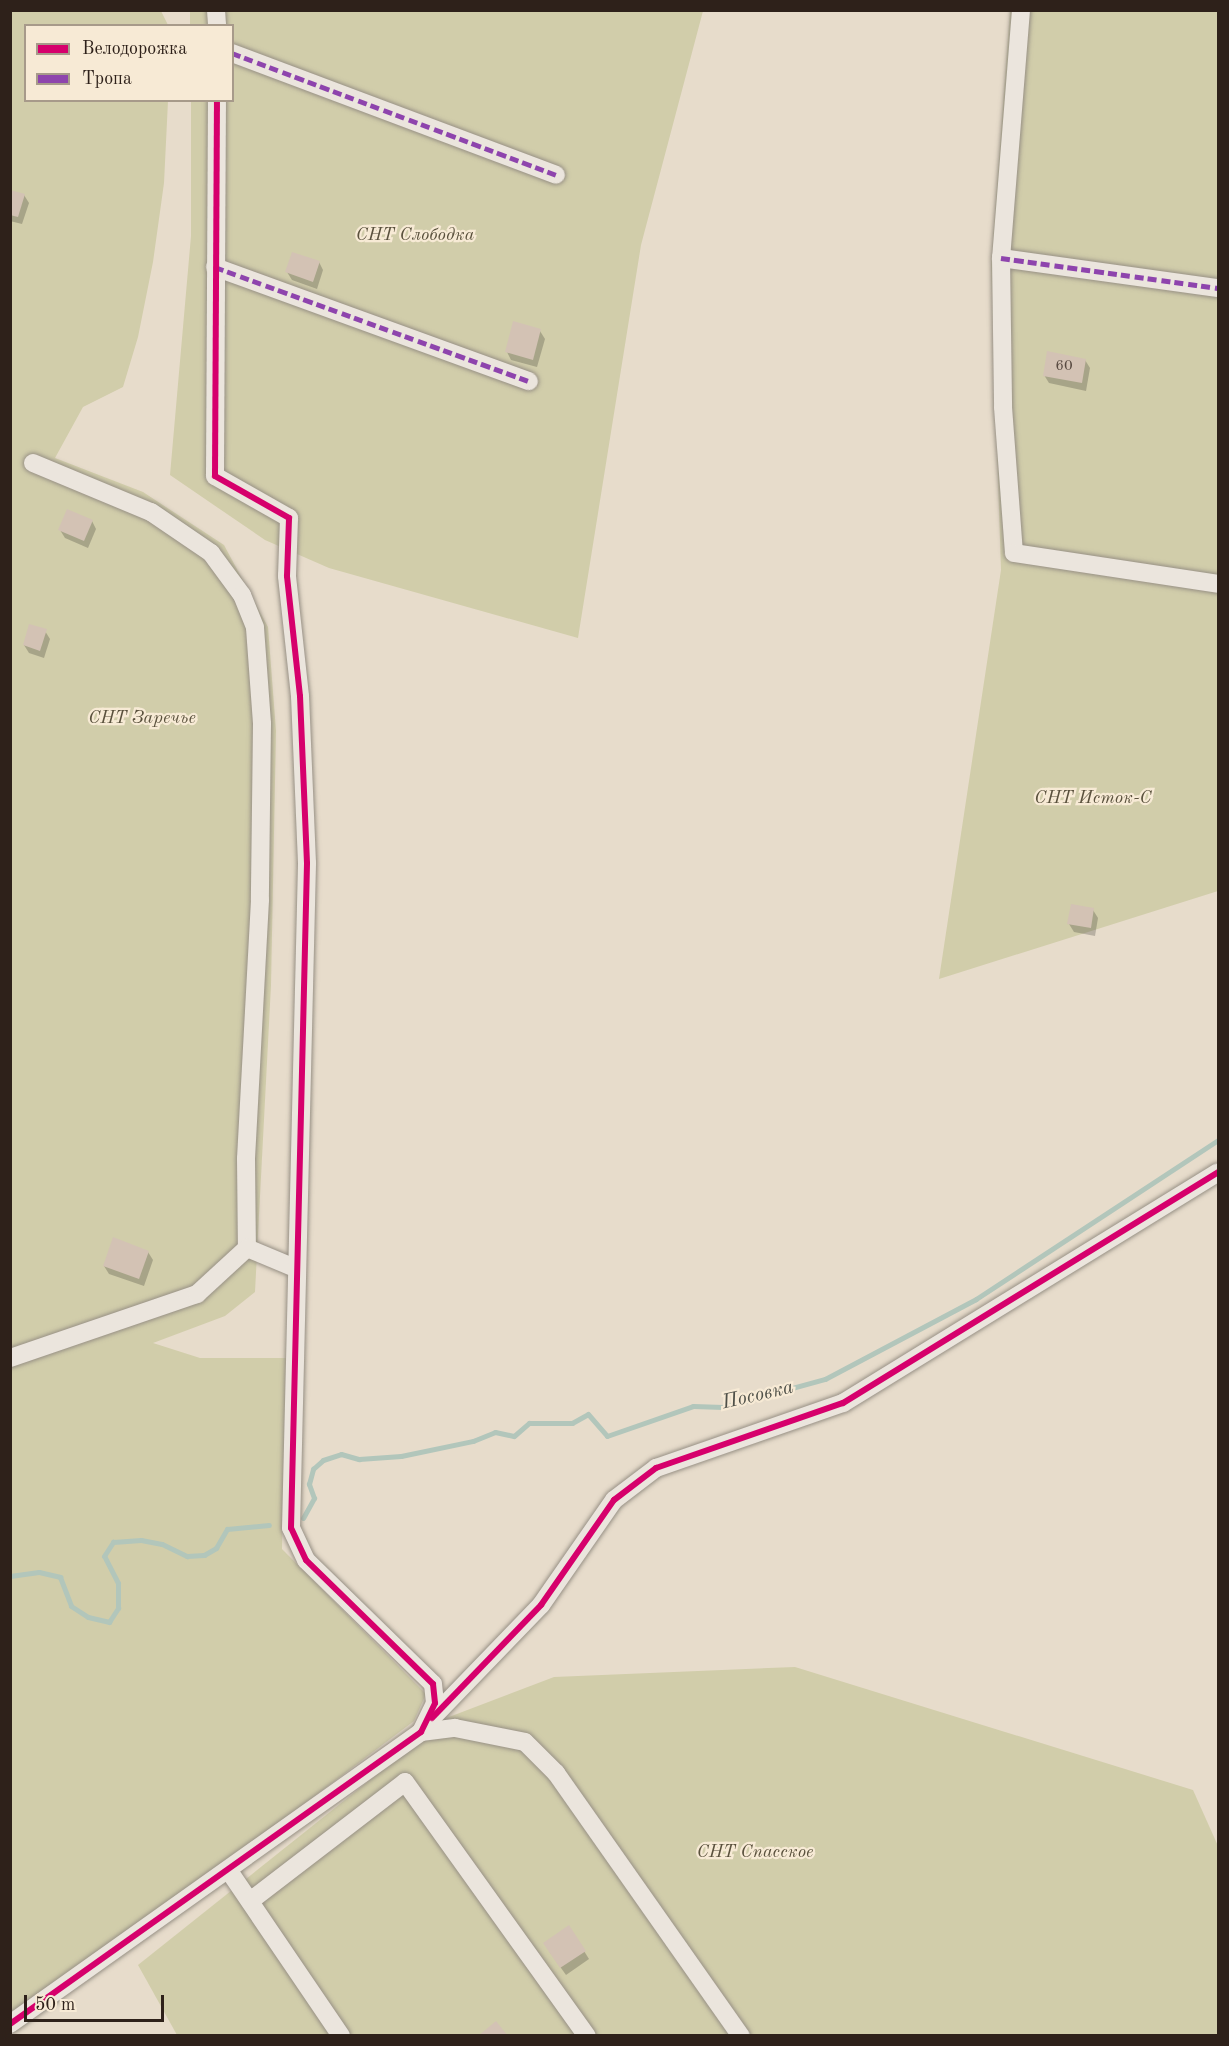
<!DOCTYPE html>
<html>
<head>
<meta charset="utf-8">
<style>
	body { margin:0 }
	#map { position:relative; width:1229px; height:2046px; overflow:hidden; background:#e7dccb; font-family:"Old Standard TT",serif }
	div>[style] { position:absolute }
	.green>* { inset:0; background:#d1cdaa }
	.shadow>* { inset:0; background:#0003 }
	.stream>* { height:5px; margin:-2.5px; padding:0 2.5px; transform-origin:2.5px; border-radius:2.5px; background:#b2c6bb }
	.building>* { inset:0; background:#d3c2b4 }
	.roads { filter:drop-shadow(0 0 2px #979085) drop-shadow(0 0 2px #979085) }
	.minor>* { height:18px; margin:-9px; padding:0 9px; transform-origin:9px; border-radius:9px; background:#ebe5dd }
	.quiet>* { height:4.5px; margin-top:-2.25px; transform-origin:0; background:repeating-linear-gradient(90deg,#8e44ad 0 9px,transparent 0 13.5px) }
	.cycleway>* { height:6px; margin:-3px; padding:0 3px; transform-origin:3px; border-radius:3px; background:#d6006c }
	span { translate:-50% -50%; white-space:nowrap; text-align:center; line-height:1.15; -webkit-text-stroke:4.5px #f7ead5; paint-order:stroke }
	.number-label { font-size:15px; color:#574940 }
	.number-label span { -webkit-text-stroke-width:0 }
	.park-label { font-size:18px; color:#5a513d; font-style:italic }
	.water-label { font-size:20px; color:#4f5048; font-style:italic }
	.frame { position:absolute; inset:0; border:12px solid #2e211a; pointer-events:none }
	.legend { position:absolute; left:24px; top:24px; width:210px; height:78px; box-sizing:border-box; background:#f7ead5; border:2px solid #a79a8a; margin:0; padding:8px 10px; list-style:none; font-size:18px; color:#2e211a }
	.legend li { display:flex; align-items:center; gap:12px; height:30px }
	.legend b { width:30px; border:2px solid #a79a8a }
	.scale { position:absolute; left:24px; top:1995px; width:140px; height:27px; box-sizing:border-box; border:3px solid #2e211a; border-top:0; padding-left:8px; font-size:18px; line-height:21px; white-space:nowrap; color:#2e211a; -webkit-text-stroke:4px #f7ead5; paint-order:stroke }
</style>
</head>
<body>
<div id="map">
	<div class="green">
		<i style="clip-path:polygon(11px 11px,161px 11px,168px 25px,26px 26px,26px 100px,168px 101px,164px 183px,153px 262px,138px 337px,123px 387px,83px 407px,55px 458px,143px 492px,224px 545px,268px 627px,276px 731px,271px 985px,255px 1292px,225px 1316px,153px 1343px,200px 1358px,286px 1358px,282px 1549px,426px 1694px,414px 1721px,225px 1864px,11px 2013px)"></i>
		<i style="clip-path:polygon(190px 11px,703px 11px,641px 245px,578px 638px,329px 568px,265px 540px,170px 475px,191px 236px,191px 101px,232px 100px,232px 26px,190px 25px)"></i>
		<i style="clip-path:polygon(1010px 11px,1218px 11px,1218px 891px,939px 979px,1001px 570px,991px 266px)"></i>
		<i style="clip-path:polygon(795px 1667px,1193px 1790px,1218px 1846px,1218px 2035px,177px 2035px,138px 1965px,449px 1717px,554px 1677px)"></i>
	</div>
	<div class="shadow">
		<i style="clip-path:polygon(10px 191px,24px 195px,29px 203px,22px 224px,10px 221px)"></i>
		<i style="clip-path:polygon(319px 262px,323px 270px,317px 289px,292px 280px,287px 272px)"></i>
		<i style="clip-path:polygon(540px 331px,545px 339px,537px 367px,511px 360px,507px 352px)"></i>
		<i style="clip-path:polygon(1085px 360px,1090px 368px,1086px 391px,1049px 383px,1044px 375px)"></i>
		<i style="clip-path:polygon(92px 521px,96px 529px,88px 548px,65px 538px,60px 530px)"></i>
		<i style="clip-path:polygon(45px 631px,50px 639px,44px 658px,29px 653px,24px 645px)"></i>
		<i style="clip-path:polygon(1093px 910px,1098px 918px,1095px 936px,1074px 932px,1069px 924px)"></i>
		<i style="clip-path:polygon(148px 1252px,153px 1260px,144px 1286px,109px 1274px,104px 1266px)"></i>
		<i style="clip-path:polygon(549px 1951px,584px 1951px,589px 1959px,566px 1975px)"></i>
	</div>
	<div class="stream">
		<i style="left:303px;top:1518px;width:23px;rotate:-61deg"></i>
		<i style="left:314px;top:1498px;width:15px;rotate:-110deg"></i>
		<i style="left:309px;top:1484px;width:16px;rotate:-75deg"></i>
		<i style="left:313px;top:1469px;width:13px;rotate:-42deg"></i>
		<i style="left:323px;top:1460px;width:19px;rotate:-18deg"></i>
		<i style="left:341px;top:1454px;width:19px;rotate:16deg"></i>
		<i style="left:359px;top:1459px;width:42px;rotate:-4.1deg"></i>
		<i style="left:401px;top:1456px;width:74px;rotate:-11.8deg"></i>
		<i style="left:473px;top:1441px;width:24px;rotate:-22deg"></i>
		<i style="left:495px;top:1432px;width:19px;rotate:12deg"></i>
		<i style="left:514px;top:1436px;width:20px;rotate:-41deg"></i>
		<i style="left:529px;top:1423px;width:43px"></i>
		<i style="left:572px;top:1423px;width:18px;rotate:-29deg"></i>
		<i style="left:588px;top:1414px;width:29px;rotate:49deg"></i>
		<i style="left:607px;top:1436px;width:91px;rotate:-19.2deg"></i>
		<i style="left:693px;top:1406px;width:30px;rotate:2deg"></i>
		<i style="left:723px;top:1407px;width:106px;rotate:-15.4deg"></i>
		<i style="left:825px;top:1379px;width:171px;rotate:-27.9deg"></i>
		<i style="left:976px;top:1299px;width:290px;rotate:-33.3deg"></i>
		<i style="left:10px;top:1576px;width:29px;rotate:-8deg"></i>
		<i style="left:39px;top:1572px;width:22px;rotate:13deg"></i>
		<i style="left:60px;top:1577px;width:31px;rotate:69deg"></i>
		<i style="left:71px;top:1606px;width:20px;rotate:33deg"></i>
		<i style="left:88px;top:1617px;width:22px;rotate:13deg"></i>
		<i style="left:109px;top:1622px;width:17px;rotate:-57deg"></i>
		<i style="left:118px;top:1608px;width:25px;rotate:-90deg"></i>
		<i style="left:118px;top:1583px;width:30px;rotate:-117deg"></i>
		<i style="left:104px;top:1556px;width:17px;rotate:-57deg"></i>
		<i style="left:113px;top:1542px;width:28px;rotate:-4deg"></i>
		<i style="left:141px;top:1540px;width:21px;rotate:11deg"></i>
		<i style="left:162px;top:1544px;width:28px;rotate:26deg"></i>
		<i style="left:187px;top:1556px;width:17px;rotate:-3deg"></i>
		<i style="left:204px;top:1555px;width:14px;rotate:-30deg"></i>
		<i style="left:216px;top:1548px;width:22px;rotate:-60deg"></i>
		<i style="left:227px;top:1529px;width:42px;rotate:-5.4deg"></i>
	</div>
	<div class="building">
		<i style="clip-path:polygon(10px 190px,25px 194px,18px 217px,10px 215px)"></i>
		<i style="clip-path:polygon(292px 252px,320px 261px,313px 282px,285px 272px)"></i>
		<i style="clip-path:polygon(513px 321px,541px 329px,533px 360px,505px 352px)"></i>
		<i style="clip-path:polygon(1047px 351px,1086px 359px,1082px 383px,1043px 376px)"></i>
		<i style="clip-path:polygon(67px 509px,93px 520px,84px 541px,58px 530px)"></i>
		<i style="clip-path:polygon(29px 624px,47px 629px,40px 651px,23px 645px)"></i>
		<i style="clip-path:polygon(1071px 904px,1094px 908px,1091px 928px,1067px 924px)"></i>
		<i style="clip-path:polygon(113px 1237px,149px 1251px,139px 1279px,103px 1266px)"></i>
		<i style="clip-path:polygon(569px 1925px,586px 1951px,560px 1968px,543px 1943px)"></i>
		<i style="clip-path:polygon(496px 2021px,508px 2036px,478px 2036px)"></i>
	</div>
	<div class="roads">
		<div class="minor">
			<i style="left:216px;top:10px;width:16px;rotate:86deg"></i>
			<i style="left:1021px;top:10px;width:249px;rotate:94.6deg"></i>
			<i style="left:1001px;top:258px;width:149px;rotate:89.2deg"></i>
			<i style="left:1003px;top:407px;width:146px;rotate:85.7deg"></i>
			<i style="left:1014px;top:553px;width:206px;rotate:8.6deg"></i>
			<i style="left:232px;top:53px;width:346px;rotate:20.6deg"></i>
			<i style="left:1001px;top:258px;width:219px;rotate:7.9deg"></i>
			<i style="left:215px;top:267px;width:334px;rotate:20deg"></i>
			<i style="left:33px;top:463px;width:128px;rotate:22.6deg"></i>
			<i style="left:151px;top:512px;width:73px;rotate:34.3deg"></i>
			<i style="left:211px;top:553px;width:52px;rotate:53.6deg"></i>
			<i style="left:242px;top:595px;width:35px;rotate:68deg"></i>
			<i style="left:255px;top:628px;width:96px;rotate:85.8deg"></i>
			<i style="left:262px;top:724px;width:176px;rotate:90.7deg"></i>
			<i style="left:260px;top:900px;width:259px;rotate:93.1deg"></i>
			<i style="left:246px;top:1159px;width:89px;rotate:89.4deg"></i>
			<i style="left:247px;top:1248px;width:52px;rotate:22.6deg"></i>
			<i style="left:10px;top:1358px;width:198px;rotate:-18.9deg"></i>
			<i style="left:197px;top:1294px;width:68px;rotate:-42.6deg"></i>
			<i style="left:431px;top:1719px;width:158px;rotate:-46deg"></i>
			<i style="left:541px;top:1605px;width:128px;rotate:-55.2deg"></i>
			<i style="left:614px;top:1500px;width:53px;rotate:-37.3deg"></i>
			<i style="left:656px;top:1468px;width:198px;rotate:-19.2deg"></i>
			<i style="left:843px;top:1403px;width:440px;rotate:-31.6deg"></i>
			<i style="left:421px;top:1732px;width:34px;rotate:-7deg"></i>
			<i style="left:455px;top:1728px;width:71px;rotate:11.3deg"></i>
			<i style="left:525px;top:1742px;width:44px;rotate:45deg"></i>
			<i style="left:556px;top:1773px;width:322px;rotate:54.9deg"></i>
			<i style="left:229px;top:1871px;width:199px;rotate:55.8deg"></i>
			<i style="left:250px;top:1901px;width:195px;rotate:-37.5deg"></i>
			<i style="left:405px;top:1782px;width:312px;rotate:54.4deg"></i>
			<i style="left:10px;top:2024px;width:504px;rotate:-35.39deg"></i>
			<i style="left:421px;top:1732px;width:32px;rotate:-64deg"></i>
			<i style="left:435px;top:1703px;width:19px;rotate:-96deg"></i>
			<i style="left:433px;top:1684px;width:177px;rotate:-135.7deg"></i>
			<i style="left:306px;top:1560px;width:35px;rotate:-115deg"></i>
			<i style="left:291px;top:1528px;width:665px;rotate:-88.62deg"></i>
			<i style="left:307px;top:863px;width:167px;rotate:-92.4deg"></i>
			<i style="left:300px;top:696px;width:121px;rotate:-96.2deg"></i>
			<i style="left:287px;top:576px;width:58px;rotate:-88deg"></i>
			<i style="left:289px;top:518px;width:85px;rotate:-150.4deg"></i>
			<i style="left:215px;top:476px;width:376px;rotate:-89.7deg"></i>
		</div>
	</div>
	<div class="quiet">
		<i style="left:232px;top:53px;width:346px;rotate:20.6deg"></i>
		<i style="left:1001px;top:258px;width:219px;rotate:7.9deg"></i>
		<i style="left:215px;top:267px;width:334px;rotate:20deg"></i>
	</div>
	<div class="cycleway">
		<i style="left:432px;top:1718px;width:157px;rotate:-46deg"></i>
		<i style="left:541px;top:1605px;width:128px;rotate:-55.2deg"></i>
		<i style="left:614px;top:1500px;width:53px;rotate:-37.3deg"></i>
		<i style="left:656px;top:1468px;width:198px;rotate:-19.2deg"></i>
		<i style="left:843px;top:1403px;width:440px;rotate:-31.6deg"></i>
		<i style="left:10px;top:2024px;width:504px;rotate:-35.39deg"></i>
		<i style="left:421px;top:1732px;width:32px;rotate:-64deg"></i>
		<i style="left:435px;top:1703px;width:19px;rotate:-96deg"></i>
		<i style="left:433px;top:1684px;width:177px;rotate:-135.7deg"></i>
		<i style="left:306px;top:1560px;width:35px;rotate:-115deg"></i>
		<i style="left:291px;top:1528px;width:665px;rotate:-88.62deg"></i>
		<i style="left:307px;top:863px;width:167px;rotate:-92.4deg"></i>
		<i style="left:300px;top:696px;width:121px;rotate:-96.2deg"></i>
		<i style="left:287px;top:576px;width:58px;rotate:-88deg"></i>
		<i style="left:289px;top:518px;width:85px;rotate:-150.4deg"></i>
		<i style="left:215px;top:476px;width:376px;rotate:-89.7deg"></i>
	</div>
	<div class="number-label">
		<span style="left:1064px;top:367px">60</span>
	</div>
	<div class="park-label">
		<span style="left:415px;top:235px">СНТ Слободка</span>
		<span style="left:142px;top:718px">СНТ Заречье</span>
		<span style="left:1093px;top:798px">СНТ Исток-С</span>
		<span style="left:755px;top:1852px">СНТ Спасское</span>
	</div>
	<div class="water-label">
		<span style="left:758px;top:1396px;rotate:-13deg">Посовка</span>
	</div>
	<div class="frame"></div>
	<ul class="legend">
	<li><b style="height:8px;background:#d6006c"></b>Велодорожка</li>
	<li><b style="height:8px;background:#8e44ad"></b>Тропа</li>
	</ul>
	<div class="scale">50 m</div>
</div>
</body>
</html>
